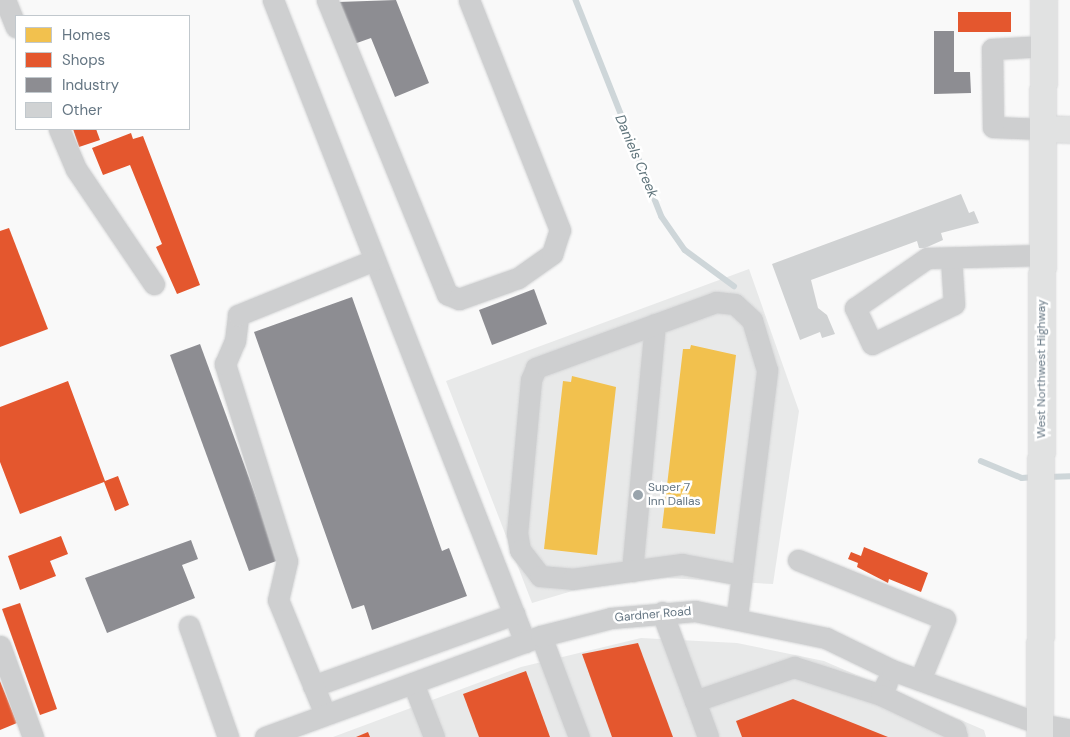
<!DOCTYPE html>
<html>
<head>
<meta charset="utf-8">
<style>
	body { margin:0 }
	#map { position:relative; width:1070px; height:737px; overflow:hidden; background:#f9f9f9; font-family:"DM Sans",sans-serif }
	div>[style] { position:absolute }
	.built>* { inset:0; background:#e8e9e9 }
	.homes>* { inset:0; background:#f2c14e }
	.shops>* { inset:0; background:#e4572e }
	.industry>* { inset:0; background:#8d8d92 }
	.stream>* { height:5.5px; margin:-2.75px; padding:0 2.75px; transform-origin:2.75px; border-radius:2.75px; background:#ced6d9 }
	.building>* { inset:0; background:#d0d2d3 }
	.roads { filter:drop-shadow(0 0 1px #d5d6d7) drop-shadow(0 0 1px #d5d6d7) }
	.minor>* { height:21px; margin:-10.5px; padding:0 10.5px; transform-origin:10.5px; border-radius:10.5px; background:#cecfd0 }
	.major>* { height:26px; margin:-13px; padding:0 13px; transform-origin:13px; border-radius:13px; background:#e1e2e2 }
	.dots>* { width:14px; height:14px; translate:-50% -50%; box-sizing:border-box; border:2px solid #fff; border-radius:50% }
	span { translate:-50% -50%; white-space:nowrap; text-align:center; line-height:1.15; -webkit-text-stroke:5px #fff; paint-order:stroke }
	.street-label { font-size:12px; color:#657683 }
	.poi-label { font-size:12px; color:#657683 }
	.left { translate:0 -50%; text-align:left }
	.water-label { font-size:14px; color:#60757c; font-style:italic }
	.legend { position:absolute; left:15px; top:15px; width:175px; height:115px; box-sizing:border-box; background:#fff; border:1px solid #c1c8cd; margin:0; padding:6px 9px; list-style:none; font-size:15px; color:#657683 }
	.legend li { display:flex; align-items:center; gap:10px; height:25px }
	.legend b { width:25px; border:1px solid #c1c8cd }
</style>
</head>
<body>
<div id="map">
	<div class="built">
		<i style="clip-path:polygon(749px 269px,799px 411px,773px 584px,667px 578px,599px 583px,532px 603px,446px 381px)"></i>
		<i style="clip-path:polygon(641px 638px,737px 643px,824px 661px,984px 730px,986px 737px,333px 737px,521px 667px)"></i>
	</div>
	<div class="homes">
		<i style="clip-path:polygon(691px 345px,736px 355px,715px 534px,662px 528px,683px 349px,690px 349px)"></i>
		<i style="clip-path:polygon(572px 376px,616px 387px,597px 555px,544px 549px,563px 381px,571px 382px)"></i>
	</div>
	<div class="shops">
		<i style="clip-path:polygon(958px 12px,1011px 12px,1011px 32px,958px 32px)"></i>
		<i style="clip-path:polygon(73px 129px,96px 129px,100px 140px,79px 147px)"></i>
		<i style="clip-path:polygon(131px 133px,133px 139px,143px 136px,200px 285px,177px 294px,156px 247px,162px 244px,130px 165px,103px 175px,92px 148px)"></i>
		<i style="clip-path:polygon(9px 228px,48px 329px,0 347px,0 231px)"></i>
		<i style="clip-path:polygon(68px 381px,105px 481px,118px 476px,129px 505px,115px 511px,104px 482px,20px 514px,0 462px,0 407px)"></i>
		<i style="clip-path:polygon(61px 536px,68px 554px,50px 561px,56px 576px,20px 590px,8px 556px)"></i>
		<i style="clip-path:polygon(864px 547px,928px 573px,921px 592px,889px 579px,888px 583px,857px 567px,858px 563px,848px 559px,851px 552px,861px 556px)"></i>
		<i style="clip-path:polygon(20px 603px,57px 709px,40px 715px,2px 609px)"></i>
		<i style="clip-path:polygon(638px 643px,673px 737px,612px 737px,582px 654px)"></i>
		<i style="clip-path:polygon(526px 671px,550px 737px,479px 737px,463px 694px)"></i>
		<i style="clip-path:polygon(0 681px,17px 723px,0 730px)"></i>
		<i style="clip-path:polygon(793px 699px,888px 737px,742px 737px,736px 721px)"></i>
		<i style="clip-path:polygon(368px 732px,370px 737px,356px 737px)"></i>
	</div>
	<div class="industry">
		<i style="clip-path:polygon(396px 0,429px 83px,395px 97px,371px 38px,354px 44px,338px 2px)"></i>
		<i style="clip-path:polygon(934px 31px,954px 31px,954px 72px,970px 72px,971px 93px,934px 94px)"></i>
		<i style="clip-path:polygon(534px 289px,547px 324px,492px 345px,479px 310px)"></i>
		<i style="clip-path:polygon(352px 297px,442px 551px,449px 548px,467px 596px,372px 630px,364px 605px,352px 609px,254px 332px)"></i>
		<i style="clip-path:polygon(200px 344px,279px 560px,249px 571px,170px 355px)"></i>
		<i style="clip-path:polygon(191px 540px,198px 559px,182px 565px,195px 598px,107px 633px,85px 578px)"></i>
	</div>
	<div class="stream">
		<i style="left:576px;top:0;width:233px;rotate:68.4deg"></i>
		<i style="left:662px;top:217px;width:40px;rotate:55.1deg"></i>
		<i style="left:685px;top:250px;width:61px;rotate:36.3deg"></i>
		<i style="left:981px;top:461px;width:44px;rotate:22.5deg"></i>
		<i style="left:1022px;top:478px;width:13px;rotate:-4deg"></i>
		<i style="left:1047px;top:477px;width:23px;rotate:-2deg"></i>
	</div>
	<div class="building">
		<i style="clip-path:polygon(961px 194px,969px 213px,974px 211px,979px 223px,941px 233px,943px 240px,925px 248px,919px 248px,917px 241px,811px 280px,818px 308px,827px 315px,835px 334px,822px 338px,820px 332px,800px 340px,772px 264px)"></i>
	</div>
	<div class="roads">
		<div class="minor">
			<i style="left:5px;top:0;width:29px;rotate:68deg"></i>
			<i style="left:273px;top:0;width:690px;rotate:68.57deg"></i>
			<i style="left:327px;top:0;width:318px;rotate:67.8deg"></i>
			<i style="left:447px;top:294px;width:13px;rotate:23deg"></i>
			<i style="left:459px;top:299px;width:63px;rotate:-19.6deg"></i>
			<i style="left:518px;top:278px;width:42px;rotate:-35.2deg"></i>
			<i style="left:552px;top:254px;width:25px;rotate:-72deg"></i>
			<i style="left:560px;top:230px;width:247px;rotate:-111.6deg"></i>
			<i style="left:59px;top:129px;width:43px;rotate:67deg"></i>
			<i style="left:76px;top:169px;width:139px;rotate:55.9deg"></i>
			<i style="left:1043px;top:129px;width:50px;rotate:-177.7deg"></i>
			<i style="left:993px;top:127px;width:78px;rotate:-90.7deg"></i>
			<i style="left:992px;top:49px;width:52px;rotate:-3.3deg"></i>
			<i style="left:951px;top:258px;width:46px;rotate:86.3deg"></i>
			<i style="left:954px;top:304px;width:91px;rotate:154deg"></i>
			<i style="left:872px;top:344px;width:40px;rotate:-115deg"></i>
			<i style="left:855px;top:308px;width:88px;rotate:-34.8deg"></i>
			<i style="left:927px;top:258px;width:116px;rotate:-1.5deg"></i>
			<i style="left:798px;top:560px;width:158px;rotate:21.9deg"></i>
			<i style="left:945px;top:619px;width:66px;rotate:112.3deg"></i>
			<i style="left:632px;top:571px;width:248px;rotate:-84.7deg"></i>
			<i style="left:662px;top:612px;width:95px;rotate:69.7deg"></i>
			<i style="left:695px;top:701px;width:105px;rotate:-19deg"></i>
			<i style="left:794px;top:667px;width:91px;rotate:17.8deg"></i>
			<i style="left:737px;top:616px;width:248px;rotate:-83deg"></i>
			<i style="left:767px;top:370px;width:52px;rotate:-106.7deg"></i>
			<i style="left:752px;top:320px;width:23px;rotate:-137deg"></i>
			<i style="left:735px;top:304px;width:19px;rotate:-174deg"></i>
			<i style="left:716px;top:302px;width:192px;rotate:159.9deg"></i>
			<i style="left:536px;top:368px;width:13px;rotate:113deg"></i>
			<i style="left:531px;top:380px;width:154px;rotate:95.2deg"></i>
			<i style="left:517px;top:533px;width:17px;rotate:80deg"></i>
			<i style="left:520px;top:550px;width:33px;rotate:52deg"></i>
			<i style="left:540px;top:576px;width:32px;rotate:5deg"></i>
			<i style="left:572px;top:579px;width:111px;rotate:-7.8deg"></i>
			<i style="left:682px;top:564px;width:60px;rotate:10.6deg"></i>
			<i style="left:189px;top:626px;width:118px;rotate:70.6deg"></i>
			<i style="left:541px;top:636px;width:108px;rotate:69.4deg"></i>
			<i style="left:0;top:646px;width:97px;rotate:70.1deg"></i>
			<i style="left:887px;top:682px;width:14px;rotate:115deg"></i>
			<i style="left:881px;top:695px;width:82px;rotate:25.3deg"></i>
			<i style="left:955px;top:730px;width:7px;rotate:74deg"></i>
			<i style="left:413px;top:683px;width:58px;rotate:68.7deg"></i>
			<i style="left:313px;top:686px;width:214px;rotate:-19.7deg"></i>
			<i style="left:695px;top:701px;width:38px;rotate:70deg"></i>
			<i style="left:325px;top:714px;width:123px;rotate:-112.4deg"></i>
			<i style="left:278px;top:600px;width:40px;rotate:-77deg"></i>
			<i style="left:287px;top:561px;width:207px;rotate:-107.5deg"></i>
			<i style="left:225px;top:364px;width:25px;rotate:-67deg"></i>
			<i style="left:235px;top:341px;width:26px;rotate:-83deg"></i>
			<i style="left:238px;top:315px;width:147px;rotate:-22deg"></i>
			<i style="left:265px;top:737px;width:294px;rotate:-20.1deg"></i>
			<i style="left:541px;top:636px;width:72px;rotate:-14.4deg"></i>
			<i style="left:611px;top:618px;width:84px;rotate:-4.8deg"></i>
			<i style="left:695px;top:611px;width:134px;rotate:11.6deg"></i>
			<i style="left:826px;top:638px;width:73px;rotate:25.9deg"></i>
			<i style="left:892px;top:670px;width:158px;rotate:20deg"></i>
			<i style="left:1040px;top:724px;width:31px;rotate:11deg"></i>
		</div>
		<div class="major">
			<i style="left:1043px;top:129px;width:27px;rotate:2deg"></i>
			<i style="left:1040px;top:737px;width:737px;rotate:-89.69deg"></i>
		</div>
	</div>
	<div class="dots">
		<i style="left:638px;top:495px;background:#99a4ac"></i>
	</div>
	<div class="street-label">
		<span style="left:1042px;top:369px;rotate:-90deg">West Northwest Highway</span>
		<span style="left:653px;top:615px;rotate:-5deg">Gardner Road</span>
	</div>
	<div class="poi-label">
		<span class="left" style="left:648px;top:495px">Super 7<br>Inn Dallas</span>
	</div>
	<div class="water-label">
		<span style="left:637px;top:156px;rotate:67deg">Daniels Creek</span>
	</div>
	<ul class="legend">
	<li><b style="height:14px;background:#f2c14e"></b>Homes</li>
	<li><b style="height:14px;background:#e4572e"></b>Shops</li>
	<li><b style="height:14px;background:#8d8d92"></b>Industry</li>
	<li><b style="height:14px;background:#d0d2d3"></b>Other</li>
	</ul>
</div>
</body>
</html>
